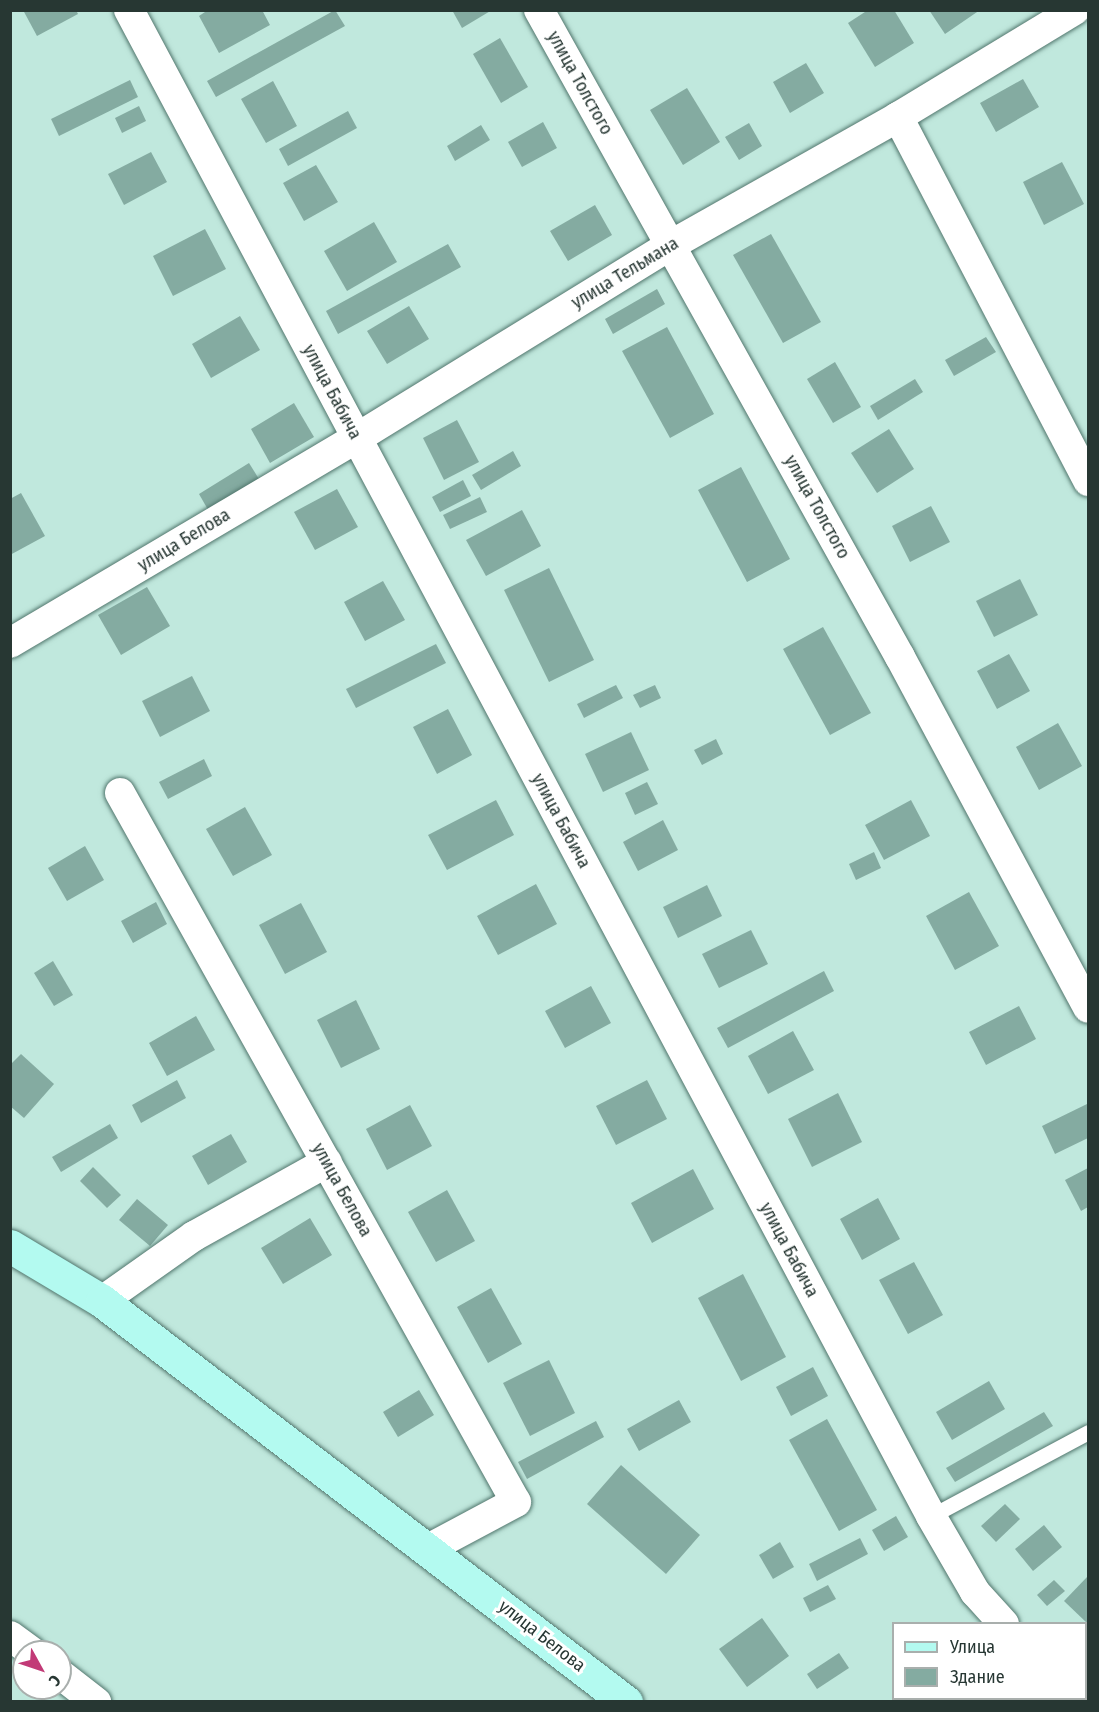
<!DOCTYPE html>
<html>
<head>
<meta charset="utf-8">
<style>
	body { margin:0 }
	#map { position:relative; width:1099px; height:1712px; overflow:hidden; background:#c0e8dd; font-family:"Fira Sans Condensed",sans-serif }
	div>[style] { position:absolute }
	.building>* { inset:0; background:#84aba1 }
	.roads { filter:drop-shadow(0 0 2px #51766d) drop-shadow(0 0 2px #51766d) }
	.service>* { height:15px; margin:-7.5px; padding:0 7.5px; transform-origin:7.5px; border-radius:7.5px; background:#fff }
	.minor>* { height:30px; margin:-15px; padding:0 15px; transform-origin:15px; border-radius:15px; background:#fff }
	.secondary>* { height:33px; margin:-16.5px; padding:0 16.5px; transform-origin:16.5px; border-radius:16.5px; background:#b3faf0 }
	span { translate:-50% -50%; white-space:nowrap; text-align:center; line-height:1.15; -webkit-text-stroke:6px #fff; paint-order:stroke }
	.street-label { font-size:18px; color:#273733 }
	.frame { position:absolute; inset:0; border:12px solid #273733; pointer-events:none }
	.legend { position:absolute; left:892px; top:1622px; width:195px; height:78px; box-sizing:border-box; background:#fff; border:2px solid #a9afad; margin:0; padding:8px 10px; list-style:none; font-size:18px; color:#273733 }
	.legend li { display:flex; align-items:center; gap:12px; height:30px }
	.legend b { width:30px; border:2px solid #a9afad }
	.north { position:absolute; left:12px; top:1640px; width:60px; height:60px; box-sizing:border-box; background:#fff; border:2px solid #a9afad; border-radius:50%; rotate:130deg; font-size:16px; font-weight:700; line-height:24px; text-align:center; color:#273733 }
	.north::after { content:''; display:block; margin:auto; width:21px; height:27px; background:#c23a77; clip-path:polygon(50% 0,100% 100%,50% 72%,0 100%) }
</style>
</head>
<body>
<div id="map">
	<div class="building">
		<i style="clip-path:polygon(23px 10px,76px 10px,78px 14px,37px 36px)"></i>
		<i style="clip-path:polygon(208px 10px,262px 10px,270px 25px,219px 53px,199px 16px)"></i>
		<i style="clip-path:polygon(335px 10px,345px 26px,216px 97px,207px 81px)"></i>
		<i style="clip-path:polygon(452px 10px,492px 10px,462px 28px)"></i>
		<i style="clip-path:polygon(868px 10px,894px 10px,914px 43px,875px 67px,848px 23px)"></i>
		<i style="clip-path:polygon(929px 10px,980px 10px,945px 34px)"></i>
		<i style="clip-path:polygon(500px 38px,528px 87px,501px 103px,473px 54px)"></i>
		<i style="clip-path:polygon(806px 63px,824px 93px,790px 113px,773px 82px)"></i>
		<i style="clip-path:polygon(1023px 79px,1039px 107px,996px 132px,980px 103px)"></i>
		<i style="clip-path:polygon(130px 80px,138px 97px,59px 136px,51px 119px)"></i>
		<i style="clip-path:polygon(273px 81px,297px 126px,266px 143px,241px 99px)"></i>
		<i style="clip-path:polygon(687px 88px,720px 142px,683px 165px,650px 110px)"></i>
		<i style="clip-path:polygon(139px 106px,146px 121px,122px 133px,115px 118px)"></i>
		<i style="clip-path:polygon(348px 111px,357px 128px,288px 166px,279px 149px)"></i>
		<i style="clip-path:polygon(543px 122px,557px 148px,522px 167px,508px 142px)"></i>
		<i style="clip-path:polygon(749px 123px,762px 146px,739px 160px,725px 137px)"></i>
		<i style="clip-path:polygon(481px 125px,490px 140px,455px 161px,447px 146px)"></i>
		<i style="clip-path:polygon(151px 152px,167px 182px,124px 205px,108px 174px)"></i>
		<i style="clip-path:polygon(1062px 162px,1084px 204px,1044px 225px,1023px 182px)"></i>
		<i style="clip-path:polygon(316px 165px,338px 202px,304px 221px,283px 183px)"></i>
		<i style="clip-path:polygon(595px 205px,612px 235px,568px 261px,550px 231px)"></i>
		<i style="clip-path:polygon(374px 222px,397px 262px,347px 291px,324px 251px)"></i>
		<i style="clip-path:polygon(205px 229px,226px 269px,173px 296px,153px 256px)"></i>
		<i style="clip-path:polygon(771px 234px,821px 322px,783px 343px,733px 255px)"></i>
		<i style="clip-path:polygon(448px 244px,461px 267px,338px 334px,326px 311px)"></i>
		<i style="clip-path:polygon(657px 289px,665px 304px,613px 334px,605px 319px)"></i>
		<i style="clip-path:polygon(409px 306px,429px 339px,387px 364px,367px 331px)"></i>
		<i style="clip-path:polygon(240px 316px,260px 350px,211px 378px,192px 344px)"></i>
		<i style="clip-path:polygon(667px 327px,714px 414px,670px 438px,622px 351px)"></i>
		<i style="clip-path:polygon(986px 337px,996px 352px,954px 376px,945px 360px)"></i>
		<i style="clip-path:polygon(835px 362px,861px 407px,833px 423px,807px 379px)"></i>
		<i style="clip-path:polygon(915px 379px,923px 392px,878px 420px,870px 406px)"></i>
		<i style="clip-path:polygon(294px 403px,314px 437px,270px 463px,251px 429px)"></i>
		<i style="clip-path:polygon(457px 420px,479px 462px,444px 480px,423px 438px)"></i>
		<i style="clip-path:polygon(889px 429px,914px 469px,877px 493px,851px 453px)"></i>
		<i style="clip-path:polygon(513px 451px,521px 466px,481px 490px,472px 475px)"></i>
		<i style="clip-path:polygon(249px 463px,262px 484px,211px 515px,199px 494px)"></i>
		<i style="clip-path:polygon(741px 467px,790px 559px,747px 582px,698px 490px)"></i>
		<i style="clip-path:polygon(463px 480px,471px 496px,440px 512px,432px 497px)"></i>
		<i style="clip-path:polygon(337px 489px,358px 527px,315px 550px,294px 512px)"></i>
		<i style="clip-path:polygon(21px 493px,45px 536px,10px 555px,10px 499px)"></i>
		<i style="clip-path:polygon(480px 497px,487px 512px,450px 529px,443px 515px)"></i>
		<i style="clip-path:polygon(931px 506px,950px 542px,910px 562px,892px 526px)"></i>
		<i style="clip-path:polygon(522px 510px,541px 546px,486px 576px,466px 540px)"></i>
		<i style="clip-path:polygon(549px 568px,594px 660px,549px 682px,504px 590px)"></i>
		<i style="clip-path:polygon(1020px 579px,1038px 615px,994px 637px,976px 601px)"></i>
		<i style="clip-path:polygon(383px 581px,405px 620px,365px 641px,344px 602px)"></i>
		<i style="clip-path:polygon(147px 587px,170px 626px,121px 655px,98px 615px)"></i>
		<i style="clip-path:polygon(823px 627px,871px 713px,830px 735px,783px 649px)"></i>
		<i style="clip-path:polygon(436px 644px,446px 663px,356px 708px,346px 689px)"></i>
		<i style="clip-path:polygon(1009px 654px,1030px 691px,997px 709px,977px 671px)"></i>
		<i style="clip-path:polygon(192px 676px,210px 711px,160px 737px,142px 701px)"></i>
		<i style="clip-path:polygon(616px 685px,623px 698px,584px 718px,577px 704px)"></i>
		<i style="clip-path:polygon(655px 685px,661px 698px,640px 708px,633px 695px)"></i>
		<i style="clip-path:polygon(448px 709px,472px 755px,437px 774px,413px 727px)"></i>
		<i style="clip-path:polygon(1058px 723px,1082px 766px,1039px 790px,1016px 747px)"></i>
		<i style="clip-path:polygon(631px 732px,649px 770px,603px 792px,585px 754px)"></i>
		<i style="clip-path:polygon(716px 739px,723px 754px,702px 765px,694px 750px)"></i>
		<i style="clip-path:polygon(204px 759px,212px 776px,168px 799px,159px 782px)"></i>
		<i style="clip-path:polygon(647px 782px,658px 804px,635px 815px,625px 793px)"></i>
		<i style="clip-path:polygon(496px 800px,514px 835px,447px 870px,428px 835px)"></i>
		<i style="clip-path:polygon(911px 800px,930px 836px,884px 860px,865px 825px)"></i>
		<i style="clip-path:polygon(245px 807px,272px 855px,233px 876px,206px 829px)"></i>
		<i style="clip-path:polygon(663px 820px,678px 850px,638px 871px,623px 842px)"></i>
		<i style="clip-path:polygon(85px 846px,104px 880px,67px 901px,48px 868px)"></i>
		<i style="clip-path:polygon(874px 852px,881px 868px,856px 880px,849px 864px)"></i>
		<i style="clip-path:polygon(536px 884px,557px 924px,498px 955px,477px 916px)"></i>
		<i style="clip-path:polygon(707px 885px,722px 916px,678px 938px,663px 907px)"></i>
		<i style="clip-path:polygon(969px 892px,999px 946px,955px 970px,926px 916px)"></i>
		<i style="clip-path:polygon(156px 902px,167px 924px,133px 943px,121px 921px)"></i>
		<i style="clip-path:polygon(301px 903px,327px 952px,285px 974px,259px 925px)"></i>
		<i style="clip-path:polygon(751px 930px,768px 964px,719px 988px,702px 954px)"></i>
		<i style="clip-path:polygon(53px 961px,73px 995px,54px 1006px,34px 973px)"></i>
		<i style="clip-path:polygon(824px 971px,834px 991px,728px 1048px,717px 1028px)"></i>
		<i style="clip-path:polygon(591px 986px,611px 1023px,565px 1048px,545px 1011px)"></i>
		<i style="clip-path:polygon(356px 1000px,380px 1049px,341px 1068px,317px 1020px)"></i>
		<i style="clip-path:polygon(1019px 1006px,1036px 1039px,986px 1065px,969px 1032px)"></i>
		<i style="clip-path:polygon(196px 1016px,215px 1050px,167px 1076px,149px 1043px)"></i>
		<i style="clip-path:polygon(793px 1031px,814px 1070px,768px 1094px,748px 1056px)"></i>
		<i style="clip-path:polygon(21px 1054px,54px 1084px,24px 1118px,10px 1106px,10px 1065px)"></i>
		<i style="clip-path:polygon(177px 1080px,186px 1098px,141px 1123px,132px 1105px)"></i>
		<i style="clip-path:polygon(647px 1080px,667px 1119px,616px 1145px,596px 1106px)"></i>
		<i style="clip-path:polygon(838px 1093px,862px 1142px,812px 1167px,788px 1119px)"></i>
		<i style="clip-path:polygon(1087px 1104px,1088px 1138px,1055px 1154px,1042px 1126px)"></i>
		<i style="clip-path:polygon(410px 1105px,432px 1146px,387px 1170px,366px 1129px)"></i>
		<i style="clip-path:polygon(110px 1124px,118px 1138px,61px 1172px,52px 1157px)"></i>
		<i style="clip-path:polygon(231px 1134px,247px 1162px,208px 1185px,192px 1156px)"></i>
		<i style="clip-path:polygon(93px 1167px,121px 1195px,107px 1208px,80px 1181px)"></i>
		<i style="clip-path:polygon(1088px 1168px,1088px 1207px,1081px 1211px,1065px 1180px)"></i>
		<i style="clip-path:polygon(693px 1169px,714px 1209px,652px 1243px,631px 1203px)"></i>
		<i style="clip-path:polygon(447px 1190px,475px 1241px,436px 1262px,408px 1212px)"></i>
		<i style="clip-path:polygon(878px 1198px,900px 1239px,862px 1260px,840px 1219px)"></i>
		<i style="clip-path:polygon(137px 1199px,168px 1225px,150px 1246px,119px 1220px)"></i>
		<i style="clip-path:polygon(310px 1218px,332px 1255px,283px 1284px,261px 1248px)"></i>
		<i style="clip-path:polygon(914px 1262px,943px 1315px,908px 1334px,879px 1280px)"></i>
		<i style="clip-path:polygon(743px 1274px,786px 1357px,741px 1381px,698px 1298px)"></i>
		<i style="clip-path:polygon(491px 1288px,522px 1344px,488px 1363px,457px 1307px)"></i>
		<i style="clip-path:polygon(549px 1360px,575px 1413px,530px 1436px,503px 1383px)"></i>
		<i style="clip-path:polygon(813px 1367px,828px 1396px,791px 1416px,776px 1387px)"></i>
		<i style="clip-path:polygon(989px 1381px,1005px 1409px,952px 1440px,936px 1412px)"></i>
		<i style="clip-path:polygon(419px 1390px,434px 1415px,398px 1437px,383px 1412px)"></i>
		<i style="clip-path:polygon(679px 1400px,691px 1422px,639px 1451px,627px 1429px)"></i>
		<i style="clip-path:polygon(1044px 1412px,1053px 1426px,955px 1482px,946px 1468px)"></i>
		<i style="clip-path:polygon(827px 1419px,877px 1510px,839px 1531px,789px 1440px)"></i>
		<i style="clip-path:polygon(596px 1421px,604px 1437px,527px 1479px,518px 1462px)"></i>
		<i style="clip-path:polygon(621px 1465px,700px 1535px,666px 1574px,587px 1504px)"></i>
		<i style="clip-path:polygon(1005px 1504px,1020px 1519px,996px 1542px,981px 1526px)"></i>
		<i style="clip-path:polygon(896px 1516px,908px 1537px,884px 1551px,872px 1530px)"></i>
		<i style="clip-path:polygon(1044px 1525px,1062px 1547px,1033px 1571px,1015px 1549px)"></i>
		<i style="clip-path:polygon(860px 1538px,868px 1554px,817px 1581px,809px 1564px)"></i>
		<i style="clip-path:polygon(780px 1542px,794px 1567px,773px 1579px,759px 1555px)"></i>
		<i style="clip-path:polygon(1088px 1576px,1088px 1624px,1064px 1601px)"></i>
		<i style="clip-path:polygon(1054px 1580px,1065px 1591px,1047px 1606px,1037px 1595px)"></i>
		<i style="clip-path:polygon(828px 1585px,836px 1599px,810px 1612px,803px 1598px)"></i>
		<i style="clip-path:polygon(762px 1618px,789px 1656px,747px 1687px,719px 1649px)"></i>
		<i style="clip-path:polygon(839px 1653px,849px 1668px,817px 1689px,807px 1674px)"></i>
	</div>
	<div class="roads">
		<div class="service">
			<i style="left:931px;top:1516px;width:178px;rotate:-28.1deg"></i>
		</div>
		<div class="minor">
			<i style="left:129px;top:10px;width:1706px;rotate:61.96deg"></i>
			<i style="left:931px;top:1516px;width:88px;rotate:59.9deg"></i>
			<i style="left:975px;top:1592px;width:43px;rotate:47.8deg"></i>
			<i style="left:539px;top:10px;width:741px;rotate:60.84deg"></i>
			<i style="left:900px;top:657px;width:398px;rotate:61.8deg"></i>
			<i style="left:898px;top:117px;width:411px;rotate:62.4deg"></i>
			<i style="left:10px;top:643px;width:403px;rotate:-30.6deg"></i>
			<i style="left:357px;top:438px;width:369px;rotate:-31.6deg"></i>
			<i style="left:671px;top:245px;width:261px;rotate:-29.4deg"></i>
			<i style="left:898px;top:117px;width:207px;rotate:-31.2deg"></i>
			<i style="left:120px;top:793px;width:812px;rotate:60.82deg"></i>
			<i style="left:516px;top:1502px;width:98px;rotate:151.9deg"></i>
			<i style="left:102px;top:1301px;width:113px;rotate:-35.2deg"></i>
			<i style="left:194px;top:1236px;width:152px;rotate:-29.1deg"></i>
			<i style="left:10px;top:1636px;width:27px;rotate:36deg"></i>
			<i style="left:60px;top:1674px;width:46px;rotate:37.9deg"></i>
			<i style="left:1076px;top:1698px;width:6px;rotate:45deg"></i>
		</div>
		<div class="secondary">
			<i style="left:10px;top:1246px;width:107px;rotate:30.9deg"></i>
			<i style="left:102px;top:1301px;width:660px;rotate:37.43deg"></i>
		</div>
	</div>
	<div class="street-label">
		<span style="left:580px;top:83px;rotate:61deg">улица Толстого</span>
		<span style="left:625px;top:273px;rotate:-31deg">улица Тельмана</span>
		<span style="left:332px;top:392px;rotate:62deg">улица Бабича</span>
		<span style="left:817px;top:507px;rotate:61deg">улица Толстого</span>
		<span style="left:184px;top:540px;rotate:-31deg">улица Белова</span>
		<span style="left:561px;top:821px;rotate:62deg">улица Бабича</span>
		<span style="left:342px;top:1190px;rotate:61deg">улица Белова</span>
		<span style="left:789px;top:1250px;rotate:62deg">улица Бабича</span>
		<span style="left:542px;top:1636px;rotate:38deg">улица Белова</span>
	</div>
	<div class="frame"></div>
	<ul class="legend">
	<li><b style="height:8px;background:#b3faf0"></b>Улица</li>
	<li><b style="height:16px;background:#84aba1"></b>Здание</li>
	</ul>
	<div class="north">С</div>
</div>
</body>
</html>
